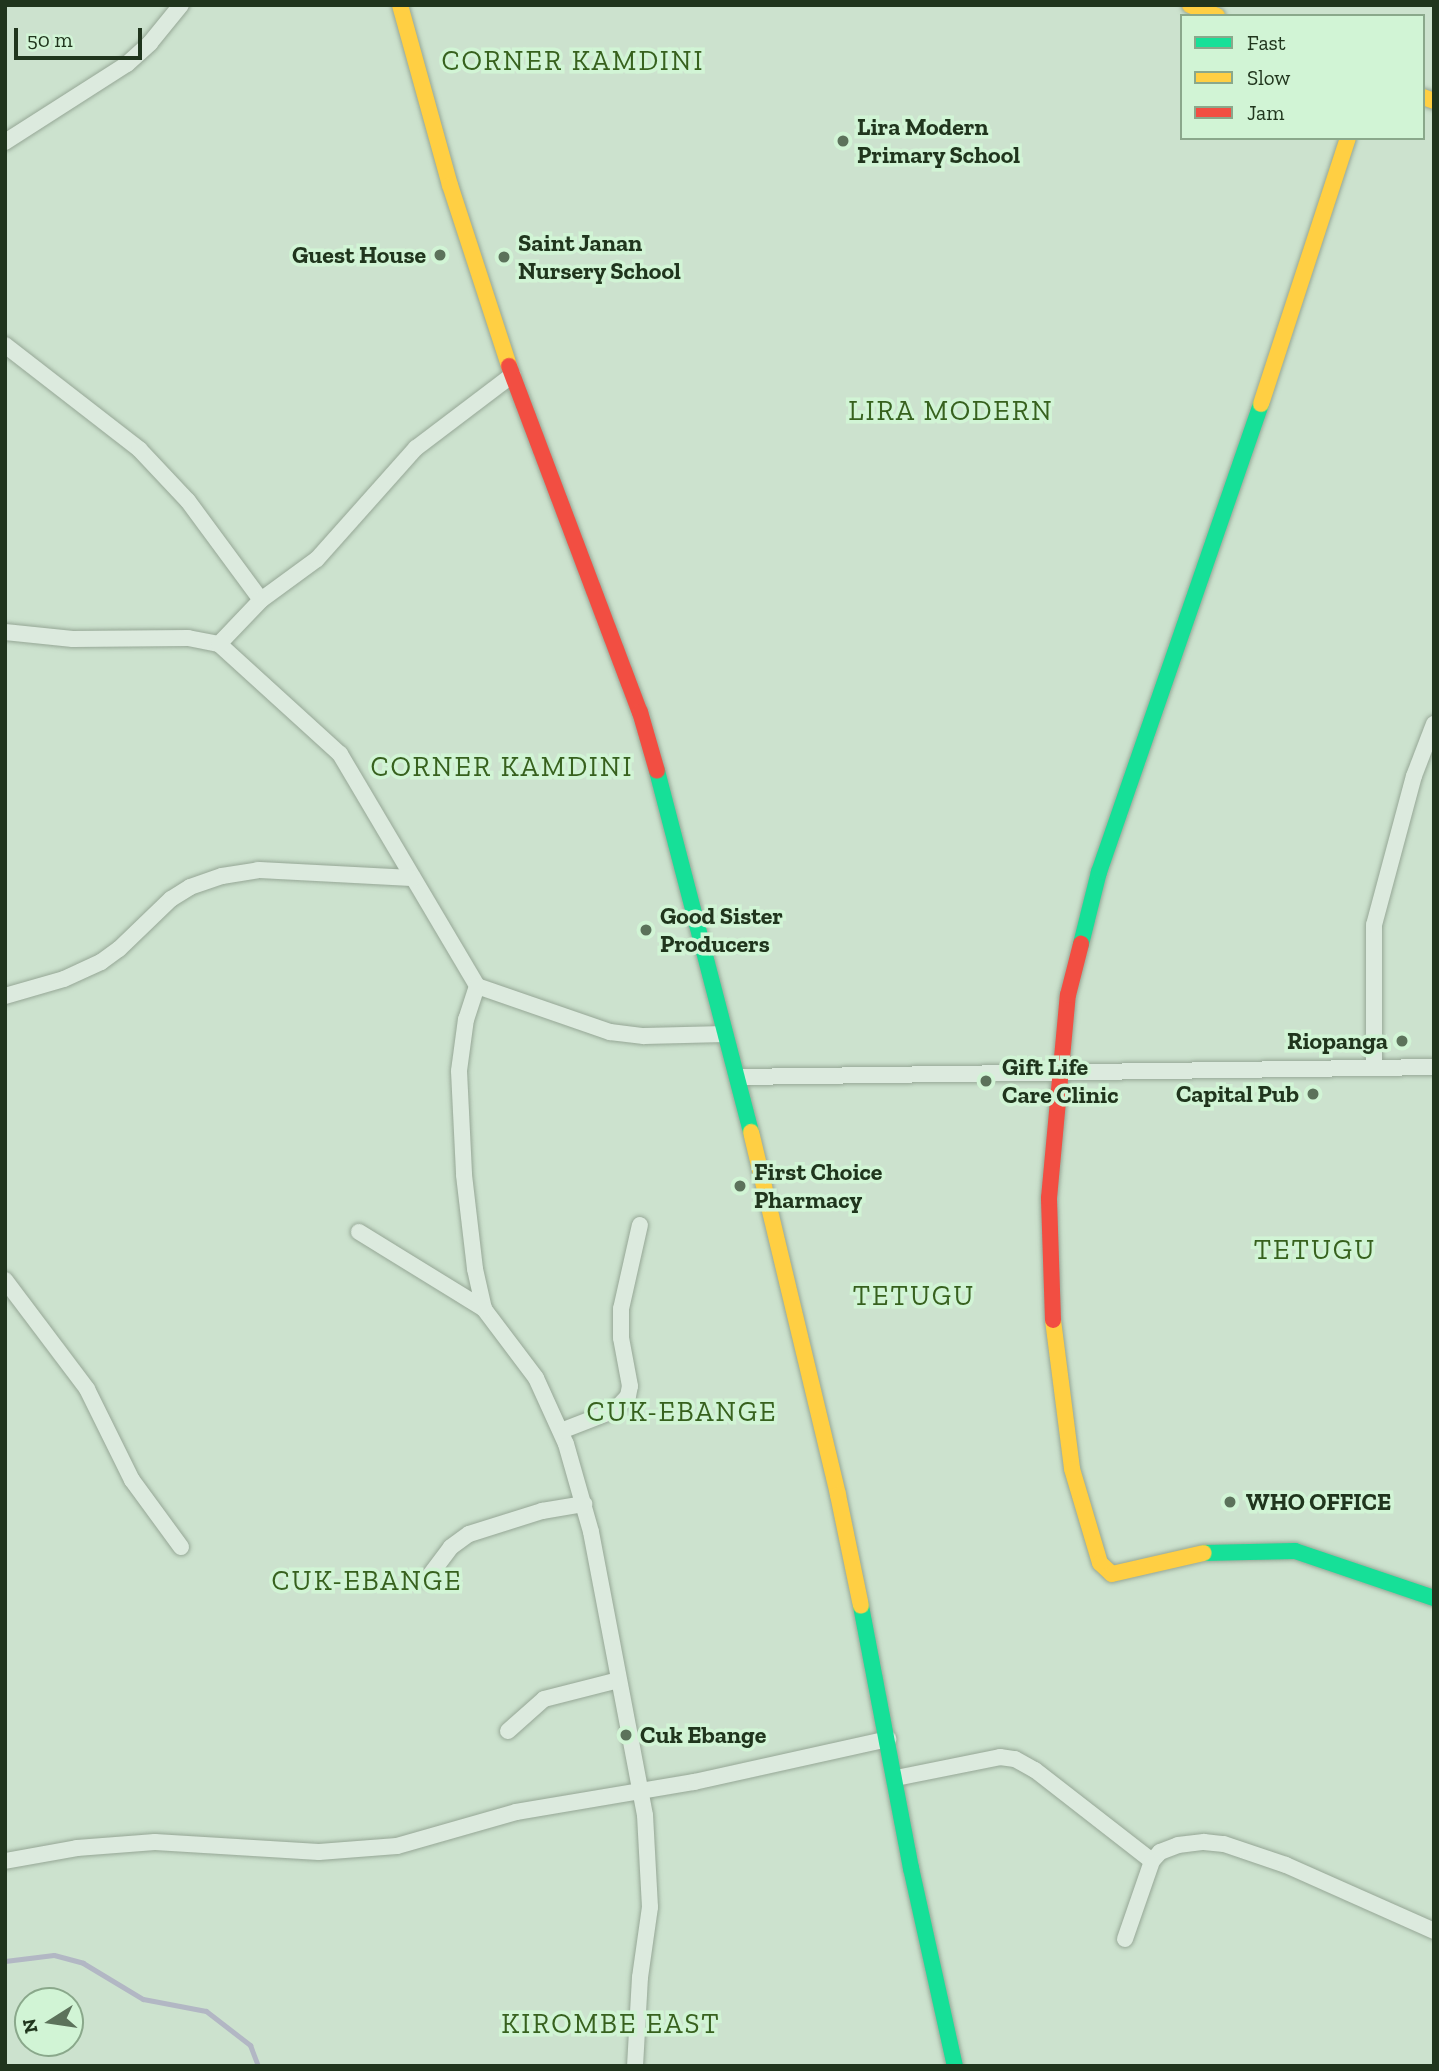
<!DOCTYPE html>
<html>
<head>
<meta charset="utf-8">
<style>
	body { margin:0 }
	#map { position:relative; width:1439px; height:2071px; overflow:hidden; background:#cce2ce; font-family:"Zilla Slab",serif }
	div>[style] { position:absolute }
	.stream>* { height:5px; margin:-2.5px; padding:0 2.5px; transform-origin:2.5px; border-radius:2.5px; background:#b2b7c4 }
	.roads { filter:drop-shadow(0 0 2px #96a796) drop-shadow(0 0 2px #96a796) }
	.street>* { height:16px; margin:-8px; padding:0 8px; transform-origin:8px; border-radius:8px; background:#dceade }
	.fast>* { height:16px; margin:-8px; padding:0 8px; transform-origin:8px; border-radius:8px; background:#16e098 }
	.slow>* { height:16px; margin:-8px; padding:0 8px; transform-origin:8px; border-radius:8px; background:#ffcf43 }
	.jam>* { height:16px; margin:-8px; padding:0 8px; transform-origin:8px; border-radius:8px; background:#f24e42 }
	.dots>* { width:19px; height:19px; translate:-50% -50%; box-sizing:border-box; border:4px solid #d1f4d5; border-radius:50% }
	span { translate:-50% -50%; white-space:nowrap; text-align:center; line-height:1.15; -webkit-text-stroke:7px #d1f4d5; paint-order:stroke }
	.poi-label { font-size:24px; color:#20351d; font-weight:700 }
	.left { translate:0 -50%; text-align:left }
	.right { translate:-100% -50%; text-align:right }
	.quarter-label { font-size:28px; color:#37611e; letter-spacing:2px }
	.frame { position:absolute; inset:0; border:7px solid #20351d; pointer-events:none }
	.legend { position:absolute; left:1180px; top:14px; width:245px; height:126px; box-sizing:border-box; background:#d1f4d5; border:2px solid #8aa88b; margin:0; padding:9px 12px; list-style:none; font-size:21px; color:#20351d }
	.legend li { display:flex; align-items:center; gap:14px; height:35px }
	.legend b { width:35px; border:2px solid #8aa88b }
	.north { position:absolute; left:14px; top:1987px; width:70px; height:70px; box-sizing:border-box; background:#d1f4d5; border:2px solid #8aa88b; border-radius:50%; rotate:258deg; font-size:19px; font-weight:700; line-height:28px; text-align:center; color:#20351d }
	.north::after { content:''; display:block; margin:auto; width:24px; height:32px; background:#5c725b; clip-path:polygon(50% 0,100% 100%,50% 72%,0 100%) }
	.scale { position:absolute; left:14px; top:28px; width:128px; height:32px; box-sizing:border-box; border:4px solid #20351d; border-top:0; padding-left:9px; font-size:21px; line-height:24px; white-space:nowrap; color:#20351d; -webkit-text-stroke:5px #d1f4d5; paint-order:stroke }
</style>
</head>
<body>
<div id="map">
	<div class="stream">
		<i style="left:5px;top:1961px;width:49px;rotate:-7deg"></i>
		<i style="left:54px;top:1955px;width:30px;rotate:15deg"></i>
		<i style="left:83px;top:1963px;width:70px;rotate:31deg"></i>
		<i style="left:143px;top:1999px;width:64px;rotate:10.8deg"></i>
		<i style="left:206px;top:2011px;width:56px;rotate:37.7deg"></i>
		<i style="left:250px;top:2045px;width:22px;rotate:69deg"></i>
	</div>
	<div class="roads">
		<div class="street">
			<i style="left:5px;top:142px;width:145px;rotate:-32.6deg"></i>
			<i style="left:127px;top:64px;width:31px;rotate:-42deg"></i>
			<i style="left:150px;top:43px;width:49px;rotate:-50.8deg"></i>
			<i style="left:5px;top:345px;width:170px;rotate:37.8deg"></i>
			<i style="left:139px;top:449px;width:71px;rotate:46.7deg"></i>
			<i style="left:188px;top:501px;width:123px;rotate:53.6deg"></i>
			<i style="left:5px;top:632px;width:68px;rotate:5.9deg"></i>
			<i style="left:73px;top:639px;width:115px;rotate:-0.5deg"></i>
			<i style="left:188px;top:638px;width:32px;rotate:11deg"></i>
			<i style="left:219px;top:644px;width:164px;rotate:42.3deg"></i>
			<i style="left:340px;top:754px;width:269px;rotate:59.4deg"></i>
			<i style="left:477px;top:986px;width:141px;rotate:19.1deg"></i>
			<i style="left:610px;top:1032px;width:34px;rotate:7deg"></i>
			<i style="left:644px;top:1036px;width:81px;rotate:-1.4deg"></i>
			<i style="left:219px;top:644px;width:61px;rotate:-46.3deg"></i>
			<i style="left:261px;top:600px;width:69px;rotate:-36.2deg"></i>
			<i style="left:317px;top:559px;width:149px;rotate:-48.3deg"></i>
			<i style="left:416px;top:448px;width:121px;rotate:-37.2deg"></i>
			<i style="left:477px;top:986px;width:35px;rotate:108deg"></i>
			<i style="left:466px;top:1019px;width:52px;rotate:97.7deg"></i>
			<i style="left:459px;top:1071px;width:104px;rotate:87.2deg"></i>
			<i style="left:464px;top:1175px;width:95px;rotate:83.3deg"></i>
			<i style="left:475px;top:1269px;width:41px;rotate:77.3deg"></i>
			<i style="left:484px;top:1309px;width:86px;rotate:53deg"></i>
			<i style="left:536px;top:1378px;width:72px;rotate:65.6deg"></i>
			<i style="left:566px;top:1444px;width:91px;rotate:74.1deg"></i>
			<i style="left:591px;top:1532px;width:288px;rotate:79.2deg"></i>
			<i style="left:645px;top:1815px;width:92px;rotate:86.9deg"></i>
			<i style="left:650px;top:1907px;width:71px;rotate:98.1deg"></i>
			<i style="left:640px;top:1977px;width:89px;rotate:93.2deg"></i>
			<i style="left:5px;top:996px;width:61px;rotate:-16.1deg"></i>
			<i style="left:64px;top:979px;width:41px;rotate:-24.7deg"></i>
			<i style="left:101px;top:962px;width:22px;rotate:-36deg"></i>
			<i style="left:119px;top:949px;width:72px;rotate:-43.9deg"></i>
			<i style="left:171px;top:899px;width:22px;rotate:-32deg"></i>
			<i style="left:190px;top:887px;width:34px;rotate:-19deg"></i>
			<i style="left:222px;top:876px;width:36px;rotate:-9deg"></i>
			<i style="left:258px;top:870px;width:155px;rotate:3deg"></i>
			<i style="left:1374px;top:1067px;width:142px;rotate:-90deg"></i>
			<i style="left:1374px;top:925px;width:154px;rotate:-75deg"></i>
			<i style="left:1414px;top:776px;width:56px;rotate:-69deg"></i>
			<i style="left:738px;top:1077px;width:696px;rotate:-0.82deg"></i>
			<i style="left:359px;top:1232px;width:147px;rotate:31.6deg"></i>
			<i style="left:5px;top:1280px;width:136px;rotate:53deg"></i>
			<i style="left:87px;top:1389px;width:102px;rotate:63.7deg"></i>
			<i style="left:132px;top:1480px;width:83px;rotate:53.8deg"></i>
			<i style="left:561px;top:1431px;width:58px;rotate:-21.3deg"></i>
			<i style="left:615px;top:1410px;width:19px;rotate:-47deg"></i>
			<i style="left:628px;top:1396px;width:10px;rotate:-79deg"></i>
			<i style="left:630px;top:1386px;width:49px;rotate:-100.6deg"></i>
			<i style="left:621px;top:1338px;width:29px;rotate:-90deg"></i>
			<i style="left:621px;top:1309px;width:86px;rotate:-77.3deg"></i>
			<i style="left:427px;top:1579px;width:40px;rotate:-53deg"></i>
			<i style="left:451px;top:1547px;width:22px;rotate:-36deg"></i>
			<i style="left:469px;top:1534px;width:77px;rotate:-17.5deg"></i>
			<i style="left:542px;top:1511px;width:43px;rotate:-9.5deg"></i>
			<i style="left:508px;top:1731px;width:48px;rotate:-41.6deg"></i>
			<i style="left:544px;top:1699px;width:77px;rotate:-14.2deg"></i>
			<i style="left:896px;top:1778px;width:106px;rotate:-11.4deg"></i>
			<i style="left:1000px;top:1757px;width:15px;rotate:8deg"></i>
			<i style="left:1015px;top:1759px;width:23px;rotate:29deg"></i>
			<i style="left:1035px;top:1770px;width:148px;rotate:37.9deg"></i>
			<i style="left:5px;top:1861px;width:73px;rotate:-10.2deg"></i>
			<i style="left:77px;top:1848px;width:78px;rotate:-4.4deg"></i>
			<i style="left:155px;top:1842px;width:164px;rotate:3.5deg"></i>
			<i style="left:319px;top:1852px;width:78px;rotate:-4.4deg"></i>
			<i style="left:397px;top:1846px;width:124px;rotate:-15.9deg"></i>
			<i style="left:516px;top:1812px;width:181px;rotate:-9.6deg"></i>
			<i style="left:694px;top:1782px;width:199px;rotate:-12.5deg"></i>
			<i style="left:1125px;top:1939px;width:83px;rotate:-70.9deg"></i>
			<i style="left:1152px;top:1861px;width:12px;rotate:-48deg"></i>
			<i style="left:1160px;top:1852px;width:19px;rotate:-21deg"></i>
			<i style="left:1178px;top:1845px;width:26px;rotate:-7deg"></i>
			<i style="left:1204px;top:1842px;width:20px;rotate:6deg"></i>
			<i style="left:1224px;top:1844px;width:65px;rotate:18.7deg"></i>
			<i style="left:1286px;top:1865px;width:162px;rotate:24deg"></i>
		</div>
		<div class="fast">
			<i style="left:657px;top:771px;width:373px;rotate:75.4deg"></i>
			<i style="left:1081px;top:944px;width:74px;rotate:-76deg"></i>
			<i style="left:1099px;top:872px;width:495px;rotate:-70.9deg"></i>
			<i style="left:1204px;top:1553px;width:91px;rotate:-1.3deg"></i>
			<i style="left:1295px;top:1551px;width:147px;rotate:18.7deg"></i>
			<i style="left:861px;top:1606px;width:267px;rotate:79.2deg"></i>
			<i style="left:911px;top:1868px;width:203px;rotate:77.5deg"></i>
		</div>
		<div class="slow">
			<i style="left:400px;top:5px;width:187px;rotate:74.5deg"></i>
			<i style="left:450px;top:185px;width:190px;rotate:71.9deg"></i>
			<i style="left:1190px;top:5px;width:29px;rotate:22deg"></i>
			<i style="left:1423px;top:97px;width:12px;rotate:20deg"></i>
			<i style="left:1261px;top:404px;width:280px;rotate:-71.9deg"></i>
			<i style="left:751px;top:1132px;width:373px;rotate:76.5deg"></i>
			<i style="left:838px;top:1495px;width:113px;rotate:78.3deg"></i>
			<i style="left:1053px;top:1320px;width:150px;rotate:82.7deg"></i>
			<i style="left:1072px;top:1469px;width:98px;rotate:73.4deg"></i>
			<i style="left:1100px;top:1563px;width:16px;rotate:43deg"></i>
			<i style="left:1112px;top:1574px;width:94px;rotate:-12.9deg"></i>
		</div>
		<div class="jam">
			<i style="left:509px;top:366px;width:370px;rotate:69.3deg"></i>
			<i style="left:640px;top:712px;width:61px;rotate:73.9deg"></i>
			<i style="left:1053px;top:1320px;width:122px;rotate:-91.9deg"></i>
			<i style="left:1049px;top:1198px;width:204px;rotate:-84.7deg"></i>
			<i style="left:1068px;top:995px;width:53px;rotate:-75.7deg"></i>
		</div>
	</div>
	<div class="dots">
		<i style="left:843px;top:141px;background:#5c725b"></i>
		<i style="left:440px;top:255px;background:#5c725b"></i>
		<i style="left:504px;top:257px;background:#5c725b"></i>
		<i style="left:646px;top:930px;background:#5c725b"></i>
		<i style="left:1402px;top:1041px;background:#5c725b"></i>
		<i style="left:986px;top:1081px;background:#5c725b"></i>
		<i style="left:1313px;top:1094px;background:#5c725b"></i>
		<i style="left:740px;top:1186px;background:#5c725b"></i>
		<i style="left:1230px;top:1502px;background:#5c725b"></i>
		<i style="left:626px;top:1735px;background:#5c725b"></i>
	</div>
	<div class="poi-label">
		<span class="left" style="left:857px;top:141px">Lira Modern<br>Primary School</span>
		<span class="left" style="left:518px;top:257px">Saint Janan<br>Nursery School</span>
		<span class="right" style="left:426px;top:255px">Guest House</span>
		<span class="left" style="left:660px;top:930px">Good Sister<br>Producers</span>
		<span class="right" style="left:1388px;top:1041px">Riopanga</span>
		<span class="left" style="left:1002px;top:1081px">Gift Life<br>Care Clinic</span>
		<span class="right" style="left:1299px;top:1094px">Capital Pub</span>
		<span class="left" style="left:754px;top:1186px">First Choice<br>Pharmacy</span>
		<span class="left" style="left:1246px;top:1502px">WHO OFFICE</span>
		<span class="left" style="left:640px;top:1735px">Cuk Ebange</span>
	</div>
	<div class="quarter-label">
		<span style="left:573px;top:61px">CORNER KAMDINI</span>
		<span style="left:951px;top:411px">LIRA MODERN</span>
		<span style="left:502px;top:767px">CORNER KAMDINI</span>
		<span style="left:1315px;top:1250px">TETUGU</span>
		<span style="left:914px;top:1296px">TETUGU</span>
		<span style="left:682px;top:1412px">CUK-EBANGE</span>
		<span style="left:367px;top:1581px">CUK-EBANGE</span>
		<span style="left:611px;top:2024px">KIROMBE EAST</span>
	</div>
	<div class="frame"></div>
	<ul class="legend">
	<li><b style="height:9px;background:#16e098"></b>Fast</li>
	<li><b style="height:9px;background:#ffcf43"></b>Slow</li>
	<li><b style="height:9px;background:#f24e42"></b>Jam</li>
	</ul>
	<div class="north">N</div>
	<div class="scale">50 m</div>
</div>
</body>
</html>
